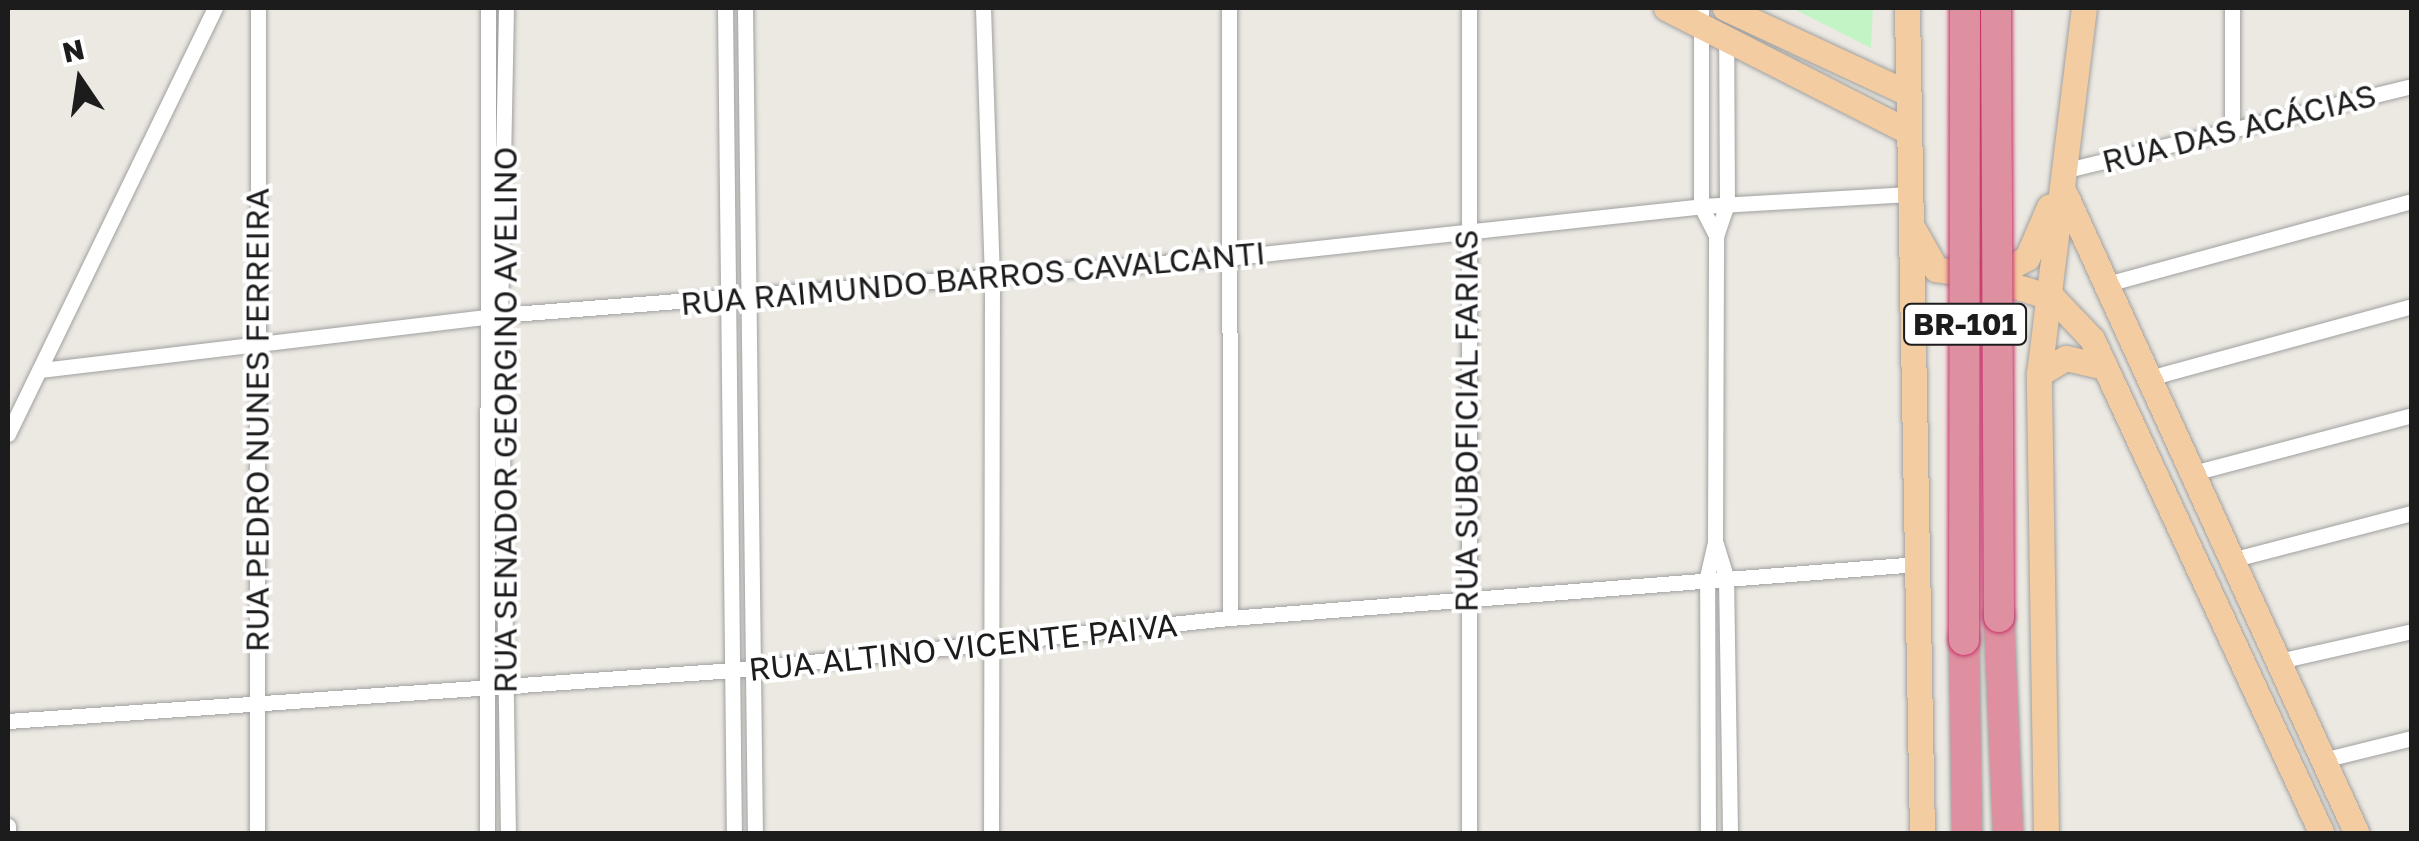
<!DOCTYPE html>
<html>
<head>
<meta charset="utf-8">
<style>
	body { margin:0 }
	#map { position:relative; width:2419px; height:841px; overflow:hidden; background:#ece9e2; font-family:"Golos Text",sans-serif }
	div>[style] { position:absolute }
	.park>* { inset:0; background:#c2f4c5 }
	.roads { filter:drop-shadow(0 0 2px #a0a0a0) drop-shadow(0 0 2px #a0a0a0) }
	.street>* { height:15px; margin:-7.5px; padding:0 7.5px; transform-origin:7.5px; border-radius:7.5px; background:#fff }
	.primary>* { height:25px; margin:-12.5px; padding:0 12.5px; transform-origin:12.5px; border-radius:12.5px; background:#f3cda1 }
	.highway>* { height:30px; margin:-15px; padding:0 15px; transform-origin:15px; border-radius:15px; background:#de90a0 }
	.bridges { filter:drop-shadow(0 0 2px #c73369) drop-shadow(0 0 2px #c73369) }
	.highway-bridge>* { height:30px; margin:-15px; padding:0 15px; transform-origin:15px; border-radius:15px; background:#de90a0 }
	span { translate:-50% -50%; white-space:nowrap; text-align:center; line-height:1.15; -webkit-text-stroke:8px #fff; paint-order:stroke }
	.shield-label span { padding:2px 8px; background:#fff; border:2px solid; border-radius:8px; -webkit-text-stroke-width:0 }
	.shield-label { font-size:30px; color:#1c1c1c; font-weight:700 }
	.street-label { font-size:32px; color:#1c1c1c }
	.frame { position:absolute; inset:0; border:10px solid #1c1c1c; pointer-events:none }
	.north { position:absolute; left:30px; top:30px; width:100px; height:100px; -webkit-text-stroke:8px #fff; paint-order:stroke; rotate:347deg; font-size:28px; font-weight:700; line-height:40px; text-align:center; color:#1c1c1c }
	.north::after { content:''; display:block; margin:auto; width:35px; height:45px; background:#1c1c1c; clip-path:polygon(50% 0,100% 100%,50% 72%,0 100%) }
</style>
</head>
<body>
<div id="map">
	<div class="park">
		<i style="clip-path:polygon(1792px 8px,1873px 8px,1871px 48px)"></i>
	</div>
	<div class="roads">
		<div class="street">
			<i style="left:506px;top:8px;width:307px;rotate:91.1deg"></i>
			<i style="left:500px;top:315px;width:519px;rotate:89.12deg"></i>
			<i style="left:725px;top:8px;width:826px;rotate:89.38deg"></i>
			<i style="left:745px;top:8px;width:826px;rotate:89.31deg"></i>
			<i style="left:983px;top:8px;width:270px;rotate:88.1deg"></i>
			<i style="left:992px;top:278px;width:556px;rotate:90.1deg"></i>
			<i style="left:1229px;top:8px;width:610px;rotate:89.91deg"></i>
			<i style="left:1701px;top:8px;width:198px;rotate:90deg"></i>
			<i style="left:1701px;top:206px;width:34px;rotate:63deg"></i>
			<i style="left:2232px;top:127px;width:119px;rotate:-90deg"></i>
			<i style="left:2067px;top:170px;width:355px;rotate:-13.7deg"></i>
			<i style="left:2103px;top:285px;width:320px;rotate:-15.2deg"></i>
			<i style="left:41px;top:370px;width:462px;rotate:-6.8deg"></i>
			<i style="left:500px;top:315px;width:737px;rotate:-4.51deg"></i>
			<i style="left:1235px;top:257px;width:469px;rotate:-6.2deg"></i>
			<i style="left:1701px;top:206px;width:206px;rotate:-3.3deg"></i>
			<i style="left:2149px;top:378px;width:273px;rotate:-15.3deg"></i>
			<i style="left:8px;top:434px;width:474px;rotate:-64.1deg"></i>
			<i style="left:2193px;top:473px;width:227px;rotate:-14.8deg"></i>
			<i style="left:1716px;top:544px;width:34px;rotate:73deg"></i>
			<i style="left:1726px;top:576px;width:258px;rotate:89.1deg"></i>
			<i style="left:2235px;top:559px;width:183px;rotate:-14.6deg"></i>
			<i style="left:2279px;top:661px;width:136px;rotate:-12.7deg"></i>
			<i style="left:8px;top:721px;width:728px;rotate:-4.02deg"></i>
			<i style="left:734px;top:670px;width:499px;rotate:-6deg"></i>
			<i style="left:1230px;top:618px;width:690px;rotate:-4.49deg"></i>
			<i style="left:2323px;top:760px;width:92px;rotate:-13.9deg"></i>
			<i style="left:8px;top:826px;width:8px;rotate:90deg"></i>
			<i style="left:257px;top:834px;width:826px;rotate:-89.93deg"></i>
			<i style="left:487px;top:834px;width:826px;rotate:-89.93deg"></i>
			<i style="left:1469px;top:834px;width:826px;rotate:-90deg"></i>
			<i style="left:1708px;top:834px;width:257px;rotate:-90.2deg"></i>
			<i style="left:1707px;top:577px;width:36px;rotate:-77deg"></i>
			<i style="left:1715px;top:542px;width:306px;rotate:-89.8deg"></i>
			<i style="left:1716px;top:236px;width:34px;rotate:-71deg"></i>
			<i style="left:1727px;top:204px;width:169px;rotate:-90.3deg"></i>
		</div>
		<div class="primary">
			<i style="left:1666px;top:8px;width:271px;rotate:27deg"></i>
			<i style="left:1725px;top:8px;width:201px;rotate:25deg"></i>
			<i style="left:1907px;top:8px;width:826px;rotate:88.96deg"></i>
			<i style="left:2064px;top:192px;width:706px;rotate:65.47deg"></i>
			<i style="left:1911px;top:225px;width:51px;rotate:60.4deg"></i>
			<i style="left:1936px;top:269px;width:54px;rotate:9.6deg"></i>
			<i style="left:1989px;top:278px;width:43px;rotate:-27.8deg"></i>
			<i style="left:2027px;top:258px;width:56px;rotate:-66.7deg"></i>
			<i style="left:1989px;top:278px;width:67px;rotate:17.4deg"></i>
			<i style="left:2053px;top:298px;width:57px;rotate:46.4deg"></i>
			<i style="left:2092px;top:339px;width:546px;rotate:65.08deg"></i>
			<i style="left:2039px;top:374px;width:31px;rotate:-31deg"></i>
			<i style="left:2066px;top:358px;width:40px;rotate:13deg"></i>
			<i style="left:2046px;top:834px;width:460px;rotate:-90.9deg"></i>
			<i style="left:2039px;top:374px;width:369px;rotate:-83deg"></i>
		</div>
		<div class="highway">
			<i style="left:1999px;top:617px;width:217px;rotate:87.6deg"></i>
			<i style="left:1964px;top:640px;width:194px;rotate:89.1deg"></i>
		</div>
	</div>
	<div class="bridges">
		<div class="highway-bridge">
			<i style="left:1996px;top:8px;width:609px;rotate:89.72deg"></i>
			<i style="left:1964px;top:640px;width:632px;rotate:-89.91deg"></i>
		</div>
	</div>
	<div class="shield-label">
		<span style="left:1965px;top:324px">BR-101</span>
	</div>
	<div class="street-label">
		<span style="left:2239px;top:128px;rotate:-14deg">RUA DAS ACÁCIAS</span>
		<span style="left:973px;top:278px;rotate:-5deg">RUA RAIMUNDO BARROS CAVALCANTI</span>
		<span style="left:257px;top:420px;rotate:-90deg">RUA PEDRO NUNES FERREIRA</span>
		<span style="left:505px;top:420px;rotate:-90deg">RUA SENADOR GEORGINO AVELINO</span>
		<span style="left:1466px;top:421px;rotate:-90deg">RUA SUBOFICIAL FARIAS</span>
		<span style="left:963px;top:647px;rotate:-6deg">RUA ALTINO VICENTE PAIVA</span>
	</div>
	<div class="frame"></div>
	<div class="north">N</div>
</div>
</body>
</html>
